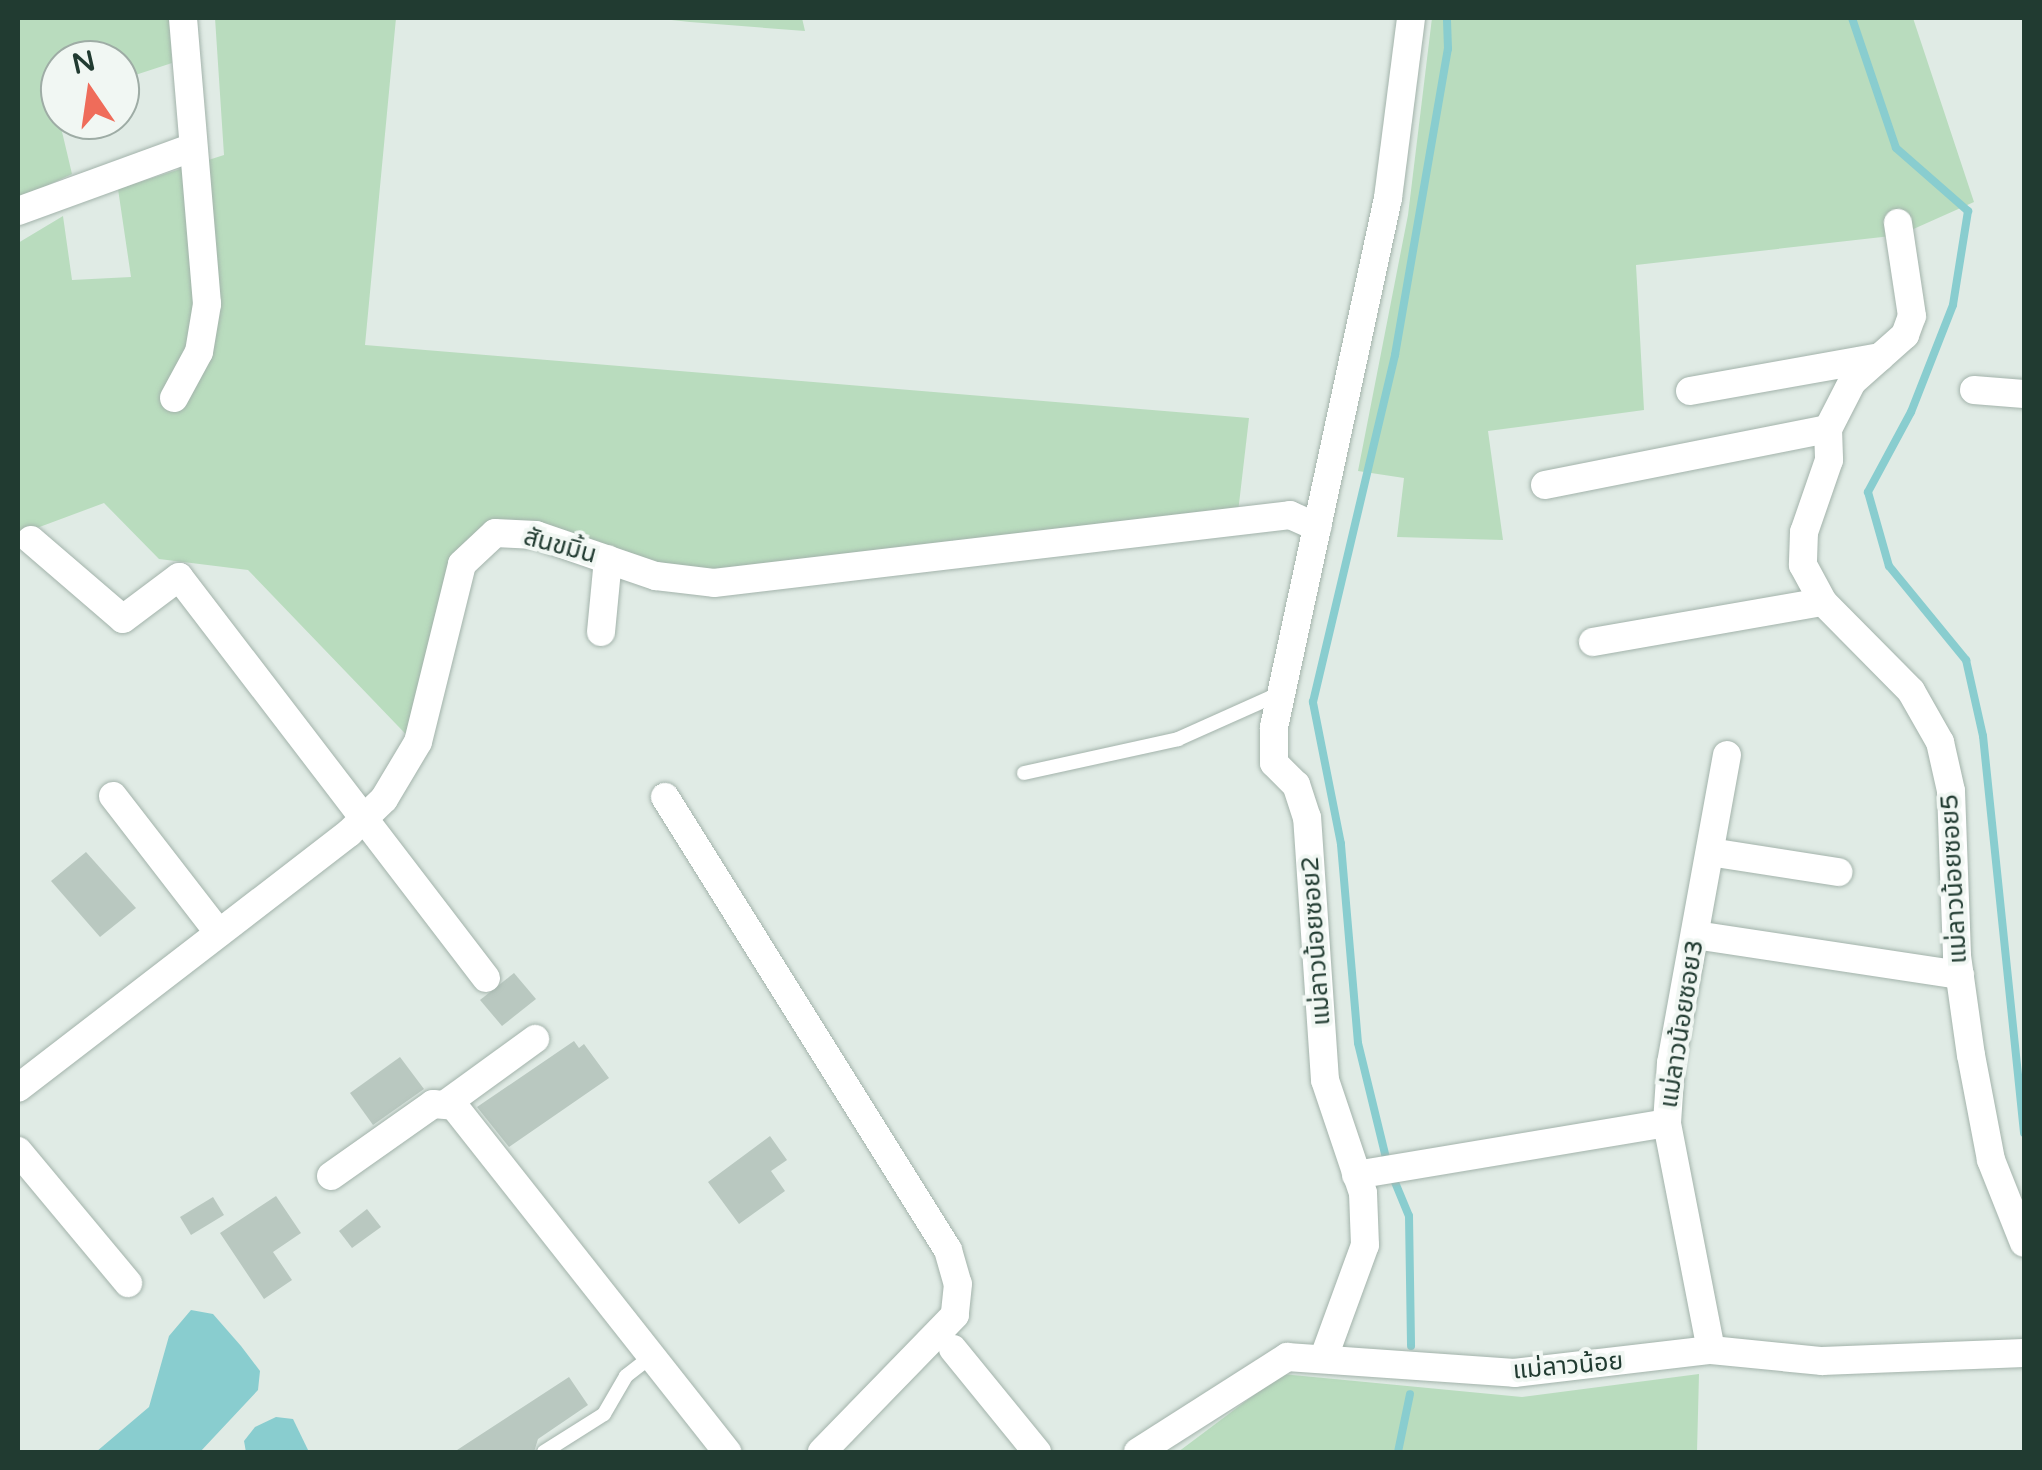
<!DOCTYPE html>
<html>
<head>
<meta charset="utf-8">
<style>
	body { margin:0 }
	#map { position:relative; width:2042px; height:1470px; overflow:hidden; background:#e0ebe5; font-family:"Varela Round","Noto Sans Thai",sans-serif }
	div>[style] { position:absolute }
	.green>* { inset:0; background:#b9dcbe }
	.water>* { inset:0; background:#89cdcf }
	.stream>* { height:8px; margin:-4px; padding:0 4px; transform-origin:4px; border-radius:4px; background:#89cdcf }
	.building>* { inset:0; background:#b9c8c0 }
	.roads { filter:drop-shadow(0 0 2px #a3b3ab) drop-shadow(0 0 2px #a3b3ab) }
	.lane>* { height:14px; margin:-7px; padding:0 7px; transform-origin:7px; border-radius:7px; background:#fff }
	.street>* { height:28px; margin:-14px; padding:0 14px; transform-origin:14px; border-radius:14px; background:#fff }
	span { translate:-50% -50%; white-space:nowrap; text-align:center; line-height:1.15; -webkit-text-stroke:8px #f1f7f3; paint-order:stroke }
	.street-label { font-size:25px; color:#213b31 }
	.frame { position:absolute; inset:0; border:20px solid #213b31; pointer-events:none }
	.north { position:absolute; left:40px; top:40px; width:100px; height:100px; box-sizing:border-box; background:#f1f7f3; border:2px solid #9eaca5; border-radius:50%; rotate:347deg; font-size:28px; font-weight:700; line-height:40px; text-align:center; color:#213b31 }
	.north::after { content:''; display:block; margin:auto; width:35px; height:45px; background:#ef6c5a; clip-path:polygon(50% 0,100% 100%,50% 72%,0 100%) }
</style>
</head>
<body>
<div id="map">
	<div class="green">
		<i style="clip-path:polygon(18px 18px,169px 18px,172px 63px,120px 80px,120px 60px,60px 60px,55px 102px,72px 174px,18px 199px)"></i>
		<i style="clip-path:polygon(215px 18px,396px 18px,365px 345px,1249px 418px,1237px 521px,714px 583px,495px 533px,462px 564px,421px 750px,248px 570px,159px 559px,104px 503px,18px 535px,18px 243px,63px 216px,72px 280px,131px 277px,118px 189px,224px 155px)"></i>
		<i style="clip-path:polygon(653px 18px,802px 18px,805px 31px,690px 22px)"></i>
		<i style="clip-path:polygon(1432px 18px,1913px 18px,1974px 202px,1900px 235px,1636px 265px,1644px 410px,1488px 431px,1503px 540px,1397px 537px,1404px 478px,1358px 471px,1408px 215px)"></i>
		<i style="clip-path:polygon(1282px 1374px,1522px 1397px,1699px 1374px,1697px 1452px,1178px 1452px)"></i>
	</div>
	<div class="water">
		<i style="clip-path:polygon(191px 1310px,213px 1314px,241px 1346px,260px 1371px,258px 1390px,200px 1452px,96px 1452px,149px 1407px,169px 1336px)"></i>
		<i style="clip-path:polygon(276px 1417px,293px 1419px,309px 1452px,246px 1452px,244px 1441px,255px 1427px)"></i>
	</div>
	<div class="stream">
		<i style="left:1852px;top:18px;width:137px;rotate:71.3deg"></i>
		<i style="left:1896px;top:148px;width:96px;rotate:41.2deg"></i>
		<i style="left:1968px;top:211px;width:95px;rotate:99.1deg"></i>
		<i style="left:1953px;top:305px;width:115px;rotate:111.4deg"></i>
		<i style="left:1911px;top:412px;width:91px;rotate:118.3deg"></i>
		<i style="left:1868px;top:492px;width:77px;rotate:74.2deg"></i>
		<i style="left:1889px;top:566px;width:122px;rotate:50.7deg"></i>
		<i style="left:1966px;top:660px;width:78px;rotate:77.4deg"></i>
		<i style="left:1983px;top:736px;width:399px;rotate:84.1deg"></i>
		<i style="left:1387px;top:1162px;width:122px;rotate:-103.7deg"></i>
		<i style="left:1358px;top:1043px;width:200px;rotate:-94.9deg"></i>
		<i style="left:1341px;top:844px;width:145px;rotate:-101.2deg"></i>
		<i style="left:1313px;top:702px;width:357px;rotate:-76.7deg"></i>
		<i style="left:1395px;top:355px;width:311px;rotate:-80.2deg"></i>
		<i style="left:1448px;top:49px;width:31px;rotate:-92deg"></i>
		<i style="left:1392px;top:1175px;width:44px;rotate:67.5deg"></i>
		<i style="left:1409px;top:1216px;width:130px;rotate:89.1deg"></i>
		<i style="left:1398px;top:1452px;width:59px;rotate:-78.3deg"></i>
	</div>
	<div class="building">
		<i style="clip-path:polygon(86px 852px,136px 908px,100px 937px,51px 881px)"></i>
		<i style="clip-path:polygon(514px 973px,536px 999px,502px 1026px,480px 1000px)"></i>
		<i style="clip-path:polygon(574px 1041px,579px 1048px,584px 1044px,609px 1078px,509px 1147px,477px 1107px)"></i>
		<i style="clip-path:polygon(400px 1057px,424px 1089px,373px 1125px,350px 1093px)"></i>
		<i style="clip-path:polygon(770px 1136px,787px 1160px,771px 1171px,785px 1191px,739px 1224px,708px 1182px)"></i>
		<i style="clip-path:polygon(276px 1196px,301px 1233px,273px 1252px,292px 1280px,264px 1299px,220px 1233px)"></i>
		<i style="clip-path:polygon(213px 1197px,224px 1215px,191px 1235px,180px 1217px)"></i>
		<i style="clip-path:polygon(367px 1209px,381px 1227px,352px 1248px,339px 1231px)"></i>
		<i style="clip-path:polygon(569px 1377px,588px 1405px,538px 1439px,534px 1452px,454px 1452px)"></i>
	</div>
	<div class="roads">
		<div class="lane">
			<i style="left:1024px;top:773px;width:158px;rotate:-12.4deg"></i>
			<i style="left:1178px;top:739px;width:113px;rotate:-24.1deg"></i>
			<i style="left:544px;top:1452px;width:71px;rotate:-32.3deg"></i>
			<i style="left:604px;top:1414px;width:44px;rotate:-59.9deg"></i>
			<i style="left:626px;top:1376px;width:29px;rotate:-38deg"></i>
		</div>
		<div class="street">
			<i style="left:18px;top:211px;width:184px;rotate:-20deg"></i>
			<i style="left:1974px;top:390px;width:50px;rotate:4.6deg"></i>
			<i style="left:1690px;top:391px;width:193px;rotate:-10.1deg"></i>
			<i style="left:174px;top:398px;width:52px;rotate:-61.5deg"></i>
			<i style="left:199px;top:352px;width:49px;rotate:-80.5deg"></i>
			<i style="left:207px;top:304px;width:287px;rotate:-94.8deg"></i>
			<i style="left:1828px;top:429px;width:53px;rotate:-62.9deg"></i>
			<i style="left:1852px;top:382px;width:71px;rotate:-41.6deg"></i>
			<i style="left:1905px;top:335px;width:20px;rotate:-70deg"></i>
			<i style="left:1912px;top:316px;width:94px;rotate:-98.6deg"></i>
			<i style="left:1545px;top:485px;width:288px;rotate:-11.2deg"></i>
			<i style="left:1828px;top:429px;width:31px;rotate:88deg"></i>
			<i style="left:1829px;top:460px;width:76px;rotate:109.1deg"></i>
			<i style="left:1804px;top:532px;width:33px;rotate:92deg"></i>
			<i style="left:1803px;top:565px;width:42px;rotate:61.6deg"></i>
			<i style="left:1823px;top:602px;width:125px;rotate:45.3deg"></i>
			<i style="left:1911px;top:691px;width:59px;rotate:60.4deg"></i>
			<i style="left:1940px;top:742px;width:50px;rotate:77.3deg"></i>
			<i style="left:1951px;top:791px;width:165px;rotate:87.9deg"></i>
			<i style="left:1957px;top:956px;width:100px;rotate:82deg"></i>
			<i style="left:1971px;top:1055px;width:107px;rotate:79.2deg"></i>
			<i style="left:1991px;top:1160px;width:89px;rotate:68.3deg"></i>
			<i style="left:31px;top:540px;width:121px;rotate:40.7deg"></i>
			<i style="left:123px;top:619px;width:70px;rotate:-36.9deg"></i>
			<i style="left:179px;top:577px;width:505px;rotate:52.56deg"></i>
			<i style="left:601px;top:632px;width:73px;rotate:-84.5deg"></i>
			<i style="left:1593px;top:642px;width:233px;rotate:-9.9deg"></i>
			<i style="left:113px;top:796px;width:173px;rotate:52.3deg"></i>
			<i style="left:665px;top:797px;width:534px;rotate:58.01deg"></i>
			<i style="left:948px;top:1250px;width:35px;rotate:74deg"></i>
			<i style="left:958px;top:1284px;width:31px;rotate:96deg"></i>
			<i style="left:955px;top:1315px;width:191px;rotate:134.2deg"></i>
			<i style="left:1710px;top:852px;width:130px;rotate:8.9deg"></i>
			<i style="left:1695px;top:935px;width:268px;rotate:8.6deg"></i>
			<i style="left:18px;top:1088px;width:418px;rotate:-37.6deg"></i>
			<i style="left:349px;top:833px;width:49px;rotate:-44.2deg"></i>
			<i style="left:384px;top:799px;width:66px;rotate:-59.2deg"></i>
			<i style="left:418px;top:742px;width:183px;rotate:-76.1deg"></i>
			<i style="left:462px;top:564px;width:45px;rotate:-43.2deg"></i>
			<i style="left:495px;top:533px;width:41px;rotate:2.8deg"></i>
			<i style="left:536px;top:535px;width:127px;rotate:18.9deg"></i>
			<i style="left:656px;top:576px;width:58px;rotate:6.9deg"></i>
			<i style="left:714px;top:583px;width:580px;rotate:-6.73deg"></i>
			<i style="left:1290px;top:515px;width:30px;rotate:24deg"></i>
			<i style="left:447px;top:1103px;width:109px;rotate:-36deg"></i>
			<i style="left:18px;top:1151px;width:172px;rotate:50.2deg"></i>
			<i style="left:1356px;top:1175px;width:315px;rotate:-9.5deg"></i>
			<i style="left:331px;top:1176px;width:125px;rotate:-35.2deg"></i>
			<i style="left:433px;top:1104px;width:21px;rotate:5deg"></i>
			<i style="left:454px;top:1106px;width:441px;rotate:51.7deg"></i>
			<i style="left:953px;top:1349px;width:133px;rotate:50.8deg"></i>
			<i style="left:1711px;top:1350px;width:231px;rotate:-101deg"></i>
			<i style="left:1667px;top:1123px;width:60px;rotate:-86.2deg"></i>
			<i style="left:1671px;top:1063px;width:313px;rotate:-79.7deg"></i>
			<i style="left:1324px;top:1357px;width:119px;rotate:-69.9deg"></i>
			<i style="left:1365px;top:1245px;width:52px;rotate:-92.2deg"></i>
			<i style="left:1363px;top:1193px;width:119px;rotate:-108.6deg"></i>
			<i style="left:1325px;top:1080px;width:263px;rotate:-93.9deg"></i>
			<i style="left:1307px;top:818px;width:35px;rotate:-108deg"></i>
			<i style="left:1296px;top:785px;width:31px;rotate:-135deg"></i>
			<i style="left:1274px;top:763px;width:36px;rotate:-90deg"></i>
			<i style="left:1274px;top:727px;width:541px;rotate:-77.84deg"></i>
			<i style="left:1388px;top:198px;width:181px;rotate:-82.7deg"></i>
			<i style="left:1138px;top:1452px;width:177px;rotate:-32.5deg"></i>
			<i style="left:1287px;top:1357px;width:228px;rotate:4deg"></i>
			<i style="left:1514px;top:1373px;width:198px;rotate:-6.7deg"></i>
			<i style="left:1711px;top:1350px;width:112px;rotate:5.7deg"></i>
			<i style="left:1822px;top:1361px;width:202px;rotate:-2.3deg"></i>
		</div>
	</div>
	<div class="street-label">
		<span style="left:560px;top:546px;rotate:15deg">สันขมิ้น</span>
		<span style="left:1954px;top:879px;rotate:-93deg">แม่ลาวน้อยซอย5</span>
		<span style="left:1316px;top:941px;rotate:-94deg">แม่ลาวน้อยซอย2</span>
		<span style="left:1682px;top:1024px;rotate:-81deg">แม่ลาวน้อยซอย3</span>
		<span style="left:1568px;top:1366px;rotate:-5deg">แม่ลาวน้อย</span>
	</div>
	<div class="frame"></div>
	<div class="north">N</div>
</div>
</body>
</html>
